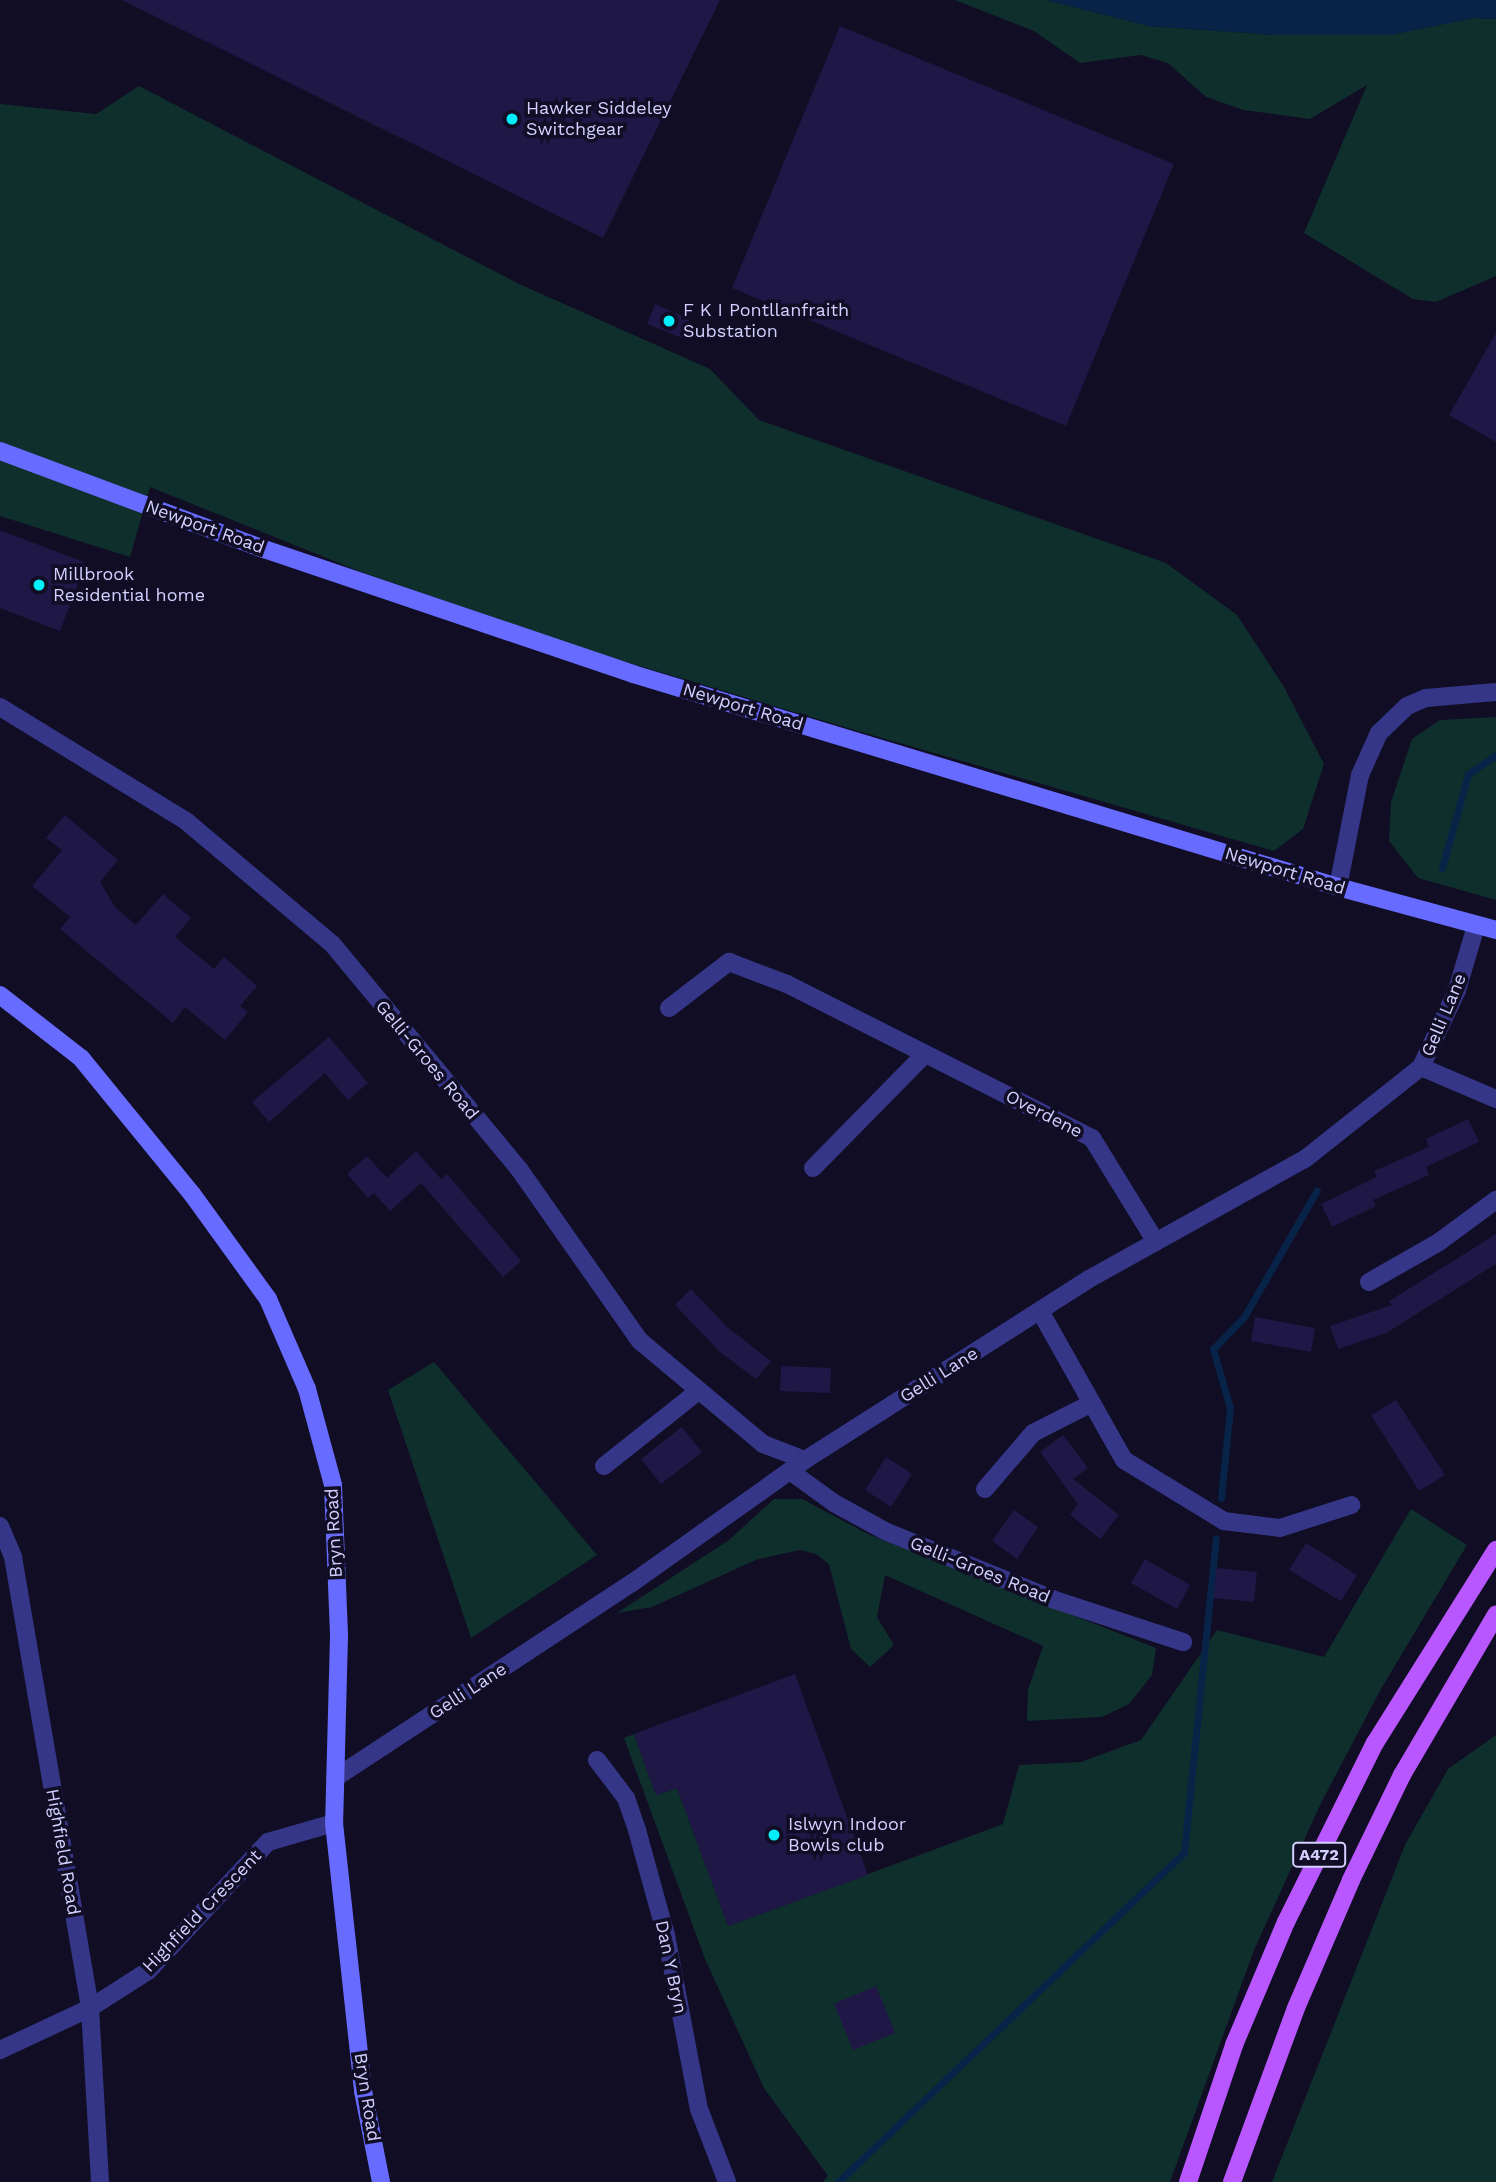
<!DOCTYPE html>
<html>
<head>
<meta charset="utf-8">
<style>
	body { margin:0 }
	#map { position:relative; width:1496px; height:2182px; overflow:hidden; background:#100d25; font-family:"Work Sans",sans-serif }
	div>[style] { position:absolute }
	.green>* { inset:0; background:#0f2f2c }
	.water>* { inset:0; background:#082348 }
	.stream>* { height:7px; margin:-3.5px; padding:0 3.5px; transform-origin:3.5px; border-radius:3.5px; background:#082348 }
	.building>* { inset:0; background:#1f1847 }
	.street>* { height:18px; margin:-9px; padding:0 9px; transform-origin:9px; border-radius:9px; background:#353687 }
	.secondary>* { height:18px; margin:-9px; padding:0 9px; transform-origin:9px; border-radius:9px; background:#676bff }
	.primary>* { height:18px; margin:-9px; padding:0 9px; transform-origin:9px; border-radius:9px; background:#b857ff }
	.dots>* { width:19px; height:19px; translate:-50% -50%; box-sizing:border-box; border:4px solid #100d25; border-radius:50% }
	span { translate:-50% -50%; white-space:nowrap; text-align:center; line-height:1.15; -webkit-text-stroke:7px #100d25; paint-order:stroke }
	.shield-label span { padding:2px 5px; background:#100d25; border:2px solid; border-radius:5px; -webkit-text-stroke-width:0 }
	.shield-label { font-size:16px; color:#d3d0ff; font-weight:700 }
	.poi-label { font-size:18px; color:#d3d0ff }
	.left { translate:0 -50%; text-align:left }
	.street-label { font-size:18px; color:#d3d0ff }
</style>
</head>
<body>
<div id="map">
	<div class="green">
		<i style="clip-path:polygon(955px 0,1046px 0,1149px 26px,1277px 35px,1390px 35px,1474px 18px,1496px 19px,1496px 276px,1436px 302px,1413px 299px,1304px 233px,1367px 85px,1310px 119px,1244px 110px,1206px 97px,1168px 63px,1141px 55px,1080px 63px,1034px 31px)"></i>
		<i style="clip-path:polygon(139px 86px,517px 283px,710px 369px,759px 420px,1166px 563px,1237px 615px,1284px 687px,1324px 764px,1303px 829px,1274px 851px,858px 731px,603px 655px,364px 573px,150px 487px,130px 557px,0 516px,0 104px,96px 114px)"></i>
		<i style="clip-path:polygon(1496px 717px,1496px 900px,1418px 878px,1389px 841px,1391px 802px,1412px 739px,1440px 720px)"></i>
		<i style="clip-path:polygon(434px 1362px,597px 1555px,471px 1638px,388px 1390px)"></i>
		<i style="clip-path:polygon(774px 1499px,802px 1499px,870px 1535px,1156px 1648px,1152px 1675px,1129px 1704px,1102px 1717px,1027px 1721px,1028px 1690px,1043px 1646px,885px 1575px,877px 1617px,894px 1645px,870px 1667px,851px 1649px,829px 1564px,816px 1554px,800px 1550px,758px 1559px,652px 1607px,617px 1613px,729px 1540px)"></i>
		<i style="clip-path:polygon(1411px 1509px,1467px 1545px,1381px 1689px,1321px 1803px,1254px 1950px,1170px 2182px,823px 2182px,828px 2176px,764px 2088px,705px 1959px,624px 1738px,634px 1734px,656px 1795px,677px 1788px,728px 1926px,1003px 1824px,1019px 1765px,1081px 1762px,1141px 1740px,1217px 1630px,1324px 1657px)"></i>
		<i style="clip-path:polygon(1496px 1735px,1496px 2182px,1272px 2182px,1405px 1845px,1448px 1769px)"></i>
	</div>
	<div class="water">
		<i style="clip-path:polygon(1046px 0,1496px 0,1496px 19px,1474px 18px,1390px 35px,1276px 35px,1149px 26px)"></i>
	</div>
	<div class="stream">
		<i style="left:1442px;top:868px;width:98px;rotate:-74.5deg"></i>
		<i style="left:1468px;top:774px;width:34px;rotate:-34deg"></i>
		<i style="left:1221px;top:1498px;width:90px;rotate:-84.3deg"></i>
		<i style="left:1230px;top:1408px;width:61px;rotate:-106.1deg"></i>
		<i style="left:1213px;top:1349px;width:45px;rotate:-45.9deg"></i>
		<i style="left:1244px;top:1317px;width:146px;rotate:-60.1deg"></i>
		<i style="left:838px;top:2182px;width:478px;rotate:-43.6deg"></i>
		<i style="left:1184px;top:1852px;width:315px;rotate:-84.2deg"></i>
	</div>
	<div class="building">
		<i style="clip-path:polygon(122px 0,720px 0,603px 238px)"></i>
		<i style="clip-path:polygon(840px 26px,1174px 164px,1066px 426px,732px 288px)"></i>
		<i style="clip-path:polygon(655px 304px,690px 319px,682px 338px,647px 324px)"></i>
		<i style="clip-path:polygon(1496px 333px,1496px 442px,1449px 415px)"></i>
		<i style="clip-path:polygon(0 530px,86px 563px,60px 631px,0 608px)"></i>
		<i style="clip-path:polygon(65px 815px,118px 860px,100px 882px,115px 907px,136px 925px,163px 894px,191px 918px,175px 937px,214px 969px,224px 957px,257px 986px,240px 1006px,248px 1012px,225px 1040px,185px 1007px,173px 1023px,60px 929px,70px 917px,32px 886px,62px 850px,46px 838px)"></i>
		<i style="clip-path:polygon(329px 1037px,368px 1083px,348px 1100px,325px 1073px,269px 1122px,252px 1102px)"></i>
		<i style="clip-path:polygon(1468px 1119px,1479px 1142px,1426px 1167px,1429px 1175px,1373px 1200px,1376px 1206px,1332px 1227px,1321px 1204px,1377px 1177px,1374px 1171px,1429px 1147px,1426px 1139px)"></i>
		<i style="clip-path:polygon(416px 1151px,441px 1179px,447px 1174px,521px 1261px,503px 1277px,421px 1183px,390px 1211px,374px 1193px,368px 1198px,347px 1174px,367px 1156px,387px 1178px)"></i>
		<i style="clip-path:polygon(1496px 1234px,1496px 1264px,1386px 1333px,1338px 1349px,1330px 1326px,1392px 1305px,1389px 1301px)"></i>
		<i style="clip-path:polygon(691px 1289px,727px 1327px,771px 1361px,756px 1379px,720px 1352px,675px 1305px)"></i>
		<i style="clip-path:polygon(1255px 1317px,1315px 1328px,1311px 1352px,1251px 1341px)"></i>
		<i style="clip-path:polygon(781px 1366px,831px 1368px,830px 1393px,780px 1391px)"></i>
		<i style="clip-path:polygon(1396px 1400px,1445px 1475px,1419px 1491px,1371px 1415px)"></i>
		<i style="clip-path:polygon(682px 1427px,702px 1452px,661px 1484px,641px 1459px)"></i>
		<i style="clip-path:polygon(1063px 1435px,1088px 1468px,1073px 1479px,1119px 1515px,1100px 1539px,1070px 1515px,1078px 1504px,1040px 1452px)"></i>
		<i style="clip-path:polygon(886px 1457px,912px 1474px,891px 1507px,865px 1490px)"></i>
		<i style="clip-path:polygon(1014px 1510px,1038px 1527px,1017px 1559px,992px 1541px)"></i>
		<i style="clip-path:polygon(1306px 1543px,1357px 1575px,1341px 1601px,1289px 1570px)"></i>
		<i style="clip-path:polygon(1145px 1559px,1190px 1585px,1177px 1609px,1131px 1583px)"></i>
		<i style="clip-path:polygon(1216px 1568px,1257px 1572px,1254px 1602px,1214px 1598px)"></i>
		<i style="clip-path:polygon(795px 1674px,868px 1875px,728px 1926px,677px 1788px,656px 1795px,634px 1734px)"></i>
		<i style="clip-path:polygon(876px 1986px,895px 2033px,853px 2050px,834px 2004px)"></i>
	</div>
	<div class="street">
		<i style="left:0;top:707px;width:218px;rotate:31.5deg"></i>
		<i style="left:186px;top:821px;width:192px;rotate:40.1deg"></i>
		<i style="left:333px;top:945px;width:291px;rotate:50.3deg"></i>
		<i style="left:519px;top:1169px;width:210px;rotate:54.9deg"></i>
		<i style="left:640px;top:1341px;width:160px;rotate:39.9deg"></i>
		<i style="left:763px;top:1444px;width:45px;rotate:20.9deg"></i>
		<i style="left:1338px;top:887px;width:114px;rotate:-78.9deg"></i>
		<i style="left:1360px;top:775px;width:46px;rotate:-65.7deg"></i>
		<i style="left:1379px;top:733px;width:39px;rotate:-44deg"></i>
		<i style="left:1407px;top:706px;width:21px;rotate:-23deg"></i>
		<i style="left:1426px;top:698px;width:70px;rotate:-4.9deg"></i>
		<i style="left:669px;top:1008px;width:76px;rotate:-37.5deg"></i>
		<i style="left:729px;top:962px;width:62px;rotate:20.8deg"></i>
		<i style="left:787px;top:984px;width:342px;rotate:26.8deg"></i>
		<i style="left:1092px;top:1138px;width:122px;rotate:58.4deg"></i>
		<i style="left:1421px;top:1067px;width:82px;rotate:23.1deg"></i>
		<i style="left:813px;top:1168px;width:160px;rotate:-45.5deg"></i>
		<i style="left:1369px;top:1282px;width:81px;rotate:-29.7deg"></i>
		<i style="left:1439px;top:1242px;width:71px;rotate:-36.4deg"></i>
		<i style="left:1040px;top:1311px;width:171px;rotate:60.6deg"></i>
		<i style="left:1124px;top:1460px;width:117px;rotate:31.4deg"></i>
		<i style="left:1224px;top:1521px;width:56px;rotate:7.1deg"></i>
		<i style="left:1280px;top:1528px;width:75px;rotate:-17.9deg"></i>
		<i style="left:604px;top:1466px;width:119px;rotate:-38.5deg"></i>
		<i style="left:790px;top:1471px;width:54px;rotate:36deg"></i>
		<i style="left:834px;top:1503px;width:60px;rotate:28.7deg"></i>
		<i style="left:887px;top:1532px;width:181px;rotate:22deg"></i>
		<i style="left:1055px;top:1600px;width:135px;rotate:18.2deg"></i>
		<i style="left:985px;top:1489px;width:74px;rotate:-49.4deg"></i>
		<i style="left:1033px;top:1433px;width:66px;rotate:-27deg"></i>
		<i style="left:0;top:1526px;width:34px;rotate:67deg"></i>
		<i style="left:13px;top:1557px;width:458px;rotate:80.3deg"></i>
		<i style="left:90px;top:2008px;width:174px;rotate:86.7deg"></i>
		<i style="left:597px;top:1760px;width:48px;rotate:52.7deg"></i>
		<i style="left:626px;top:1798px;width:34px;rotate:71deg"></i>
		<i style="left:637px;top:1830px;width:109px;rotate:74.6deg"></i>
		<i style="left:666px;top:1935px;width:177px;rotate:79.3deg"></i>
		<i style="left:699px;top:2109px;width:78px;rotate:69deg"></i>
		<i style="left:335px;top:1778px;width:355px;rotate:-33.3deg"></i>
		<i style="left:632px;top:1583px;width:212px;rotate:-35.4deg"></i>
		<i style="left:805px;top:1460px;width:337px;rotate:-32.5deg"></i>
		<i style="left:1089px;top:1279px;width:247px;rotate:-29.1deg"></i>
		<i style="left:1305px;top:1159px;width:148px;rotate:-38.4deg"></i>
		<i style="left:1421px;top:1067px;width:85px;rotate:-64.9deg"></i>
		<i style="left:1457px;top:990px;width:67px;rotate:-73.5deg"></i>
		<i style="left:0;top:2050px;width:99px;rotate:-25deg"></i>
		<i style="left:90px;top:2008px;width:69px;rotate:-32.5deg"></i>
		<i style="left:148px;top:1971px;width:176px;rotate:-47.1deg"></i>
		<i style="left:268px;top:1842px;width:69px;rotate:-16.1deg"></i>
	</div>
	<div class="secondary">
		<i style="left:0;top:451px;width:282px;rotate:20.4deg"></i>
		<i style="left:264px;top:549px;width:390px;rotate:18.7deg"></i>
		<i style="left:633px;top:674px;width:736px;rotate:16.81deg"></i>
		<i style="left:1338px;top:887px;width:164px;rotate:15.2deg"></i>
		<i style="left:0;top:995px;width:103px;rotate:37.9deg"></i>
		<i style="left:81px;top:1058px;width:176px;rotate:50.8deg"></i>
		<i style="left:192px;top:1194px;width:130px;rotate:54.1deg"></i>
		<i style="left:268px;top:1299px;width:98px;rotate:66.6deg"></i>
		<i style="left:307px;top:1389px;width:99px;rotate:74.8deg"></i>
		<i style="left:333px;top:1485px;width:151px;rotate:87.7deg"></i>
		<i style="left:339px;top:1636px;width:187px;rotate:91.5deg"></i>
		<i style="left:334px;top:1823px;width:270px;rotate:83.8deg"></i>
		<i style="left:363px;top:2091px;width:93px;rotate:78.8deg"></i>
	</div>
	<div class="primary">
		<i style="left:1188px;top:2182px;width:145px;rotate:-71.4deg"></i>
		<i style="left:1234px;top:2045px;width:134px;rotate:-67.1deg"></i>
		<i style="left:1286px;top:1922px;width:200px;rotate:-63.6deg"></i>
		<i style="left:1375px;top:1743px;width:228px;rotate:-57.9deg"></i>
		<i style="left:1232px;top:2182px;width:185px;rotate:-69.8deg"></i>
		<i style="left:1296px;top:2008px;width:139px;rotate:-66.7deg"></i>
		<i style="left:1351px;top:1880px;width:117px;rotate:-64.1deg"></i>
		<i style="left:1402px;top:1775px;width:186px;rotate:-59.6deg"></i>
	</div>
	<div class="dots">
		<i style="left:512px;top:119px;background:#00effb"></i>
		<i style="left:669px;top:321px;background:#00effb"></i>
		<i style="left:39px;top:585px;background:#00effb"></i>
		<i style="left:774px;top:1835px;background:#00effb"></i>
	</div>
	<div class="shield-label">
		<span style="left:1319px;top:1855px">A472</span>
	</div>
	<div class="poi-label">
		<span class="left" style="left:526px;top:119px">Hawker Siddeley<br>Switchgear</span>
		<span class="left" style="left:683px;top:321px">F K I Pontllanfraith<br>Substation</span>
		<span class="left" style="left:53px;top:585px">Millbrook<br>Residential home</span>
		<span class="left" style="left:788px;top:1835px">Islwyn Indoor<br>Bowls club</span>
	</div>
	<div class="street-label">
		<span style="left:205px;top:527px;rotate:20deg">Newport Road</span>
		<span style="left:743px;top:707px;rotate:17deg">Newport Road</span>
		<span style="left:1285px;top:871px;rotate:17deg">Newport Road</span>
		<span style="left:1444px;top:1015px;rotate:-67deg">Gelli Lane</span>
		<span style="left:427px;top:1060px;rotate:50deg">Gelli-Groes Road</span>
		<span style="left:1044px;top:1114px;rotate:27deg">Overdene</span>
		<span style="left:939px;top:1375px;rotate:-32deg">Gelli Lane</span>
		<span style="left:334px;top:1533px;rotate:-93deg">Bryn Road</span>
		<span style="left:980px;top:1570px;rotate:22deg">Gelli-Groes Road</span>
		<span style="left:468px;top:1691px;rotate:-33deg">Gelli Lane</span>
		<span style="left:63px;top:1852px;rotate:80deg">Highfield Road</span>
		<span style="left:202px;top:1911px;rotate:-46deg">Highfield Crescent</span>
		<span style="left:671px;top:1967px;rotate:78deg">Dan Y Bryn</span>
		<span style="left:367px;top:2097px;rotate:81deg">Bryn Road</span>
	</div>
</div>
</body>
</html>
